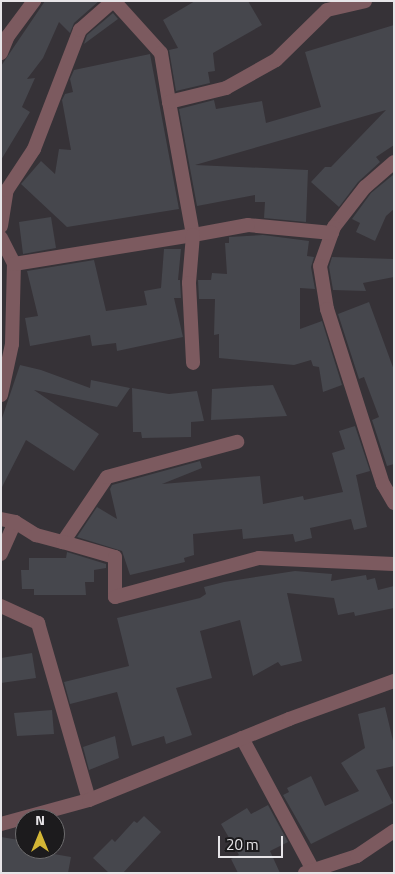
<!DOCTYPE html>
<html>
<head>
<meta charset="utf-8">
<style>
	body { margin:0 }
	#map { position:relative; width:395px; height:874px; overflow:hidden; background:#363237; font-family:"Titillium Web",sans-serif }
	div>[style] { position:absolute }
	.building>* { inset:0; background:#46474d }
	.minor>* { height:14px; margin:-7px; padding:0 7px; transform-origin:7px; border-radius:7px; background:#7c5a5f }
	.tertiary>* { height:14px; margin:-7px; padding:0 7px; transform-origin:7px; border-radius:7px; background:#7c5a5f }
	span { translate:-50% -50%; white-space:nowrap; text-align:center; line-height:1.15; -webkit-text-stroke:4px #1c1b1d; paint-order:stroke }
	.frame { position:absolute; inset:0; border:2px solid #e7e5e8; pointer-events:none }
	.north { position:absolute; left:15px; top:809px; width:50px; height:50px; box-sizing:border-box; background:#1c1b1d; border:1px solid #6d6c6e; border-radius:50%; rotate:0deg; font-size:14px; font-weight:700; line-height:20px; text-align:center; color:#e7e5e8 }
	.north::after { content:''; display:block; margin:auto; width:18px; height:22px; background:#d3b635; clip-path:polygon(50% 0,100% 100%,50% 72%,0 100%) }
	.scale { position:absolute; left:218px; top:836px; width:65px; height:22px; box-sizing:border-box; border:2px solid #e7e5e8; border-top:0; padding-left:6px; font-size:15px; line-height:18px; white-space:nowrap; color:#e7e5e8; -webkit-text-stroke:4px #1c1b1d; paint-order:stroke }
</style>
</head>
<body>
<div id="map">
	<div class="building">
		<i style="clip-path:polygon(45px 1px,99px 1px,74px 23px,70px 33px,59px 22px,43px 58px,27px 79px,35px 78px,22px 107px,30px 112px,1px 160px,1px 66px)"></i>
		<i style="clip-path:polygon(195px 1px,248px 1px,262px 25px,213px 53px,215px 71px,208px 72px,210px 83px,176px 91px,169px 50px,178px 48px,163px 20px)"></i>
		<i style="clip-path:polygon(113px 13px,118px 19px,84px 44px,87px 35px)"></i>
		<i style="clip-path:polygon(394px 25px,394px 145px,376px 157px,380px 162px,358px 182px,339px 207px,311px 182px,325px 167px,331px 167px,386px 110px,195px 165px,308px 170px,306px 222px,264px 218px,265px 202px,255px 202px,255px 195px,197px 206px,179px 109px,214px 100px,216px 109px,262px 101px,266px 123px,321px 107px,305px 52px)"></i>
		<i style="clip-path:polygon(150px 54px,179px 209px,67px 227px,21px 184px,41px 161px,55px 174px,59px 149px,71px 150px,62px 100px,65px 94px,73px 92px,70px 79px,74px 70px)"></i>
		<i style="clip-path:polygon(393px 175px,394px 209px,386px 216px,375px 241px,356px 232px,360px 223px,352px 219px,371px 193px)"></i>
		<i style="clip-path:polygon(51px 217px,56px 248px,23px 254px,19px 222px)"></i>
		<i style="clip-path:polygon(263px 235px,309px 241px,307px 256px,314px 257px,311px 267px,315px 289px,300px 288px,300px 329px,322px 321px,342px 385px,323px 392px,319px 367px,313px 366px,311px 360px,294px 365px,219px 358px,219px 334px,214px 335px,215px 299px,199px 299px,198px 280px,211px 280px,212px 273px,227px 274px,225px 243px,229px 243px,229px 237px)"></i>
		<i style="clip-path:polygon(164px 249px,181px 249px,178px 280px,180px 280px,181px 298px,174px 298px,183px 337px,117px 351px,116px 343px,92px 346px,90px 335px,30px 346px,25px 318px,38px 316px,27px 271px,94px 260px,106px 311px,147px 305px,144px 291px,161px 288px)"></i>
		<i style="clip-path:polygon(332px 257px,394px 259px,394px 277px,363px 283px,366px 291px,333px 290px,329px 267px)"></i>
		<i style="clip-path:polygon(369px 302px,394px 370px,394px 464px,387px 466px,372px 420px,379px 417px,364px 377px,359px 379px,338px 314px)"></i>
		<i style="clip-path:polygon(20px 365px,41px 370px,90px 388px,91px 380px,130px 388px,117px 407px,34px 390px,99px 434px,74px 471px,26px 440px,1px 489px,1px 421px)"></i>
		<i style="clip-path:polygon(273px 385px,287px 416px,211px 420px,212px 389px)"></i>
		<i style="clip-path:polygon(132px 388px,169px 394px,197px 391px,204px 421px,191px 422px,191px 437px,142px 438px,141px 432px,133px 432px)"></i>
		<i style="clip-path:polygon(355px 426px,370px 471px,356px 475px,367px 527px,354px 530px,351px 519px,310px 528px,312px 538px,295px 542px,293px 534px,243px 539px,242px 529px,193px 534px,194px 555px,184px 558px,185px 562px,130px 575px,122px 551px,77px 537px,97px 507px,117px 519px,110px 489px,112px 485px,200px 461px,202px 468px,162px 484px,260px 476px,263px 504px,303px 496px,304px 500px,343px 492px,332px 453px,345px 449px,339px 431px)"></i>
		<i style="clip-path:polygon(67px 552px,106px 564px,106px 568px,94px 570px,94px 582px,85px 582px,86px 595px,34px 595px,34px 589px,22px 589px,21px 570px,29px 570px,29px 558px,66px 558px)"></i>
		<i style="clip-path:polygon(295px 571px,332px 574px,331px 581px,366px 575px,367px 580px,375px 578px,378px 590px,394px 586px,394px 608px,355px 616px,354px 612px,338px 615px,334px 598px,287px 593px,302px 661px,281px 666px,278px 662px,253px 676px,240px 620px,200px 631px,212px 678px,176px 688px,192px 735px,166px 744px,164px 736px,132px 746px,117px 692px,70px 704px,64px 682px,129px 666px,117px 618px,200px 598px,206px 594px,204px 587px,224px 582px)"></i>
		<i style="clip-path:polygon(32px 653px,36px 678px,1px 683px,1px 658px)"></i>
		<i style="clip-path:polygon(385px 707px,394px 745px,394px 766px,376px 770px,393px 803px,311px 844px,283px 795px,289px 792px,287px 788px,311px 776px,325px 806px,359px 791px,341px 763px,365px 748px,358px 714px)"></i>
		<i style="clip-path:polygon(52px 710px,54px 734px,17px 736px,14px 713px)"></i>
		<i style="clip-path:polygon(115px 736px,119px 758px,89px 770px,83px 747px)"></i>
		<i style="clip-path:polygon(268px 805px,288px 842px,270px 851px,280px 873px,238px 873px,231px 859px,239px 855px,221px 824px,247px 808px,251px 814px)"></i>
		<i style="clip-path:polygon(144px 816px,161px 832px,123px 873px,109px 873px,93px 858px,112px 839px,115px 842px,134px 821px,137px 823px)"></i>
		<i style="clip-path:polygon(1px 837px,25px 841px,25px 849px,71px 857px,68px 873px,1px 873px)"></i>
	</div>
	<div class="minor">
		<i style="left:114px;top:1px;width:70px;rotate:47.9deg"></i>
		<i style="left:161px;top:53px;width:50px;rotate:80.7deg"></i>
		<i style="left:1px;top:53px;width:18px;rotate:-68deg"></i>
		<i style="left:8px;top:36px;width:44px;rotate:-53.4deg"></i>
		<i style="left:394px;top:162px;width:38px;rotate:139deg"></i>
		<i style="left:365px;top:187px;width:51px;rotate:127.8deg"></i>
		<i style="left:334px;top:227px;width:41px;rotate:109.7deg"></i>
		<i style="left:320px;top:266px;width:44px;rotate:80.8deg"></i>
		<i style="left:327px;top:309px;width:184px;rotate:72.3deg"></i>
		<i style="left:383px;top:484px;width:22px;rotate:60deg"></i>
		<i style="left:1px;top:226px;width:36px;rotate:-81deg"></i>
		<i style="left:7px;top:190px;width:49px;rotate:-56.6deg"></i>
		<i style="left:34px;top:149px;width:128px;rotate:-68.9deg"></i>
		<i style="left:80px;top:30px;width:44px;rotate:-41.3deg"></i>
		<i style="left:332px;top:233px;width:84px;rotate:-174.6deg"></i>
		<i style="left:248px;top:225px;width:56px;rotate:169.7deg"></i>
		<i style="left:193px;top:235px;width:135px;rotate:-100.2deg"></i>
		<i style="left:169px;top:102px;width:59px;rotate:-13.8deg"></i>
		<i style="left:226px;top:88px;width:57px;rotate:-29.2deg"></i>
		<i style="left:276px;top:60px;width:71px;rotate:-44.4deg"></i>
		<i style="left:327px;top:10px;width:39px;rotate:-13deg"></i>
		<i style="left:1px;top:238px;width:29px;rotate:63deg"></i>
		<i style="left:1px;top:395px;width:52px;rotate:-77.8deg"></i>
		<i style="left:12px;top:344px;width:80px;rotate:-88.6deg"></i>
		<i style="left:14px;top:264px;width:181px;rotate:-9.2deg"></i>
		<i style="left:193px;top:235px;width:48px;rotate:94.8deg"></i>
		<i style="left:189px;top:283px;width:80px;rotate:87.1deg"></i>
		<i style="left:1px;top:519px;width:14px;rotate:12deg"></i>
		<i style="left:15px;top:522px;width:35px;rotate:114deg"></i>
		<i style="left:15px;top:522px;width:25px;rotate:32deg"></i>
		<i style="left:36px;top:535px;width:28px;rotate:15deg"></i>
		<i style="left:63px;top:542px;width:78px;rotate:-55.9deg"></i>
		<i style="left:107px;top:477px;width:135px;rotate:-15.1deg"></i>
		<i style="left:63px;top:542px;width:54px;rotate:16.1deg"></i>
		<i style="left:115px;top:557px;width:40px;rotate:90deg"></i>
		<i style="left:115px;top:597px;width:149px;rotate:-15.2deg"></i>
		<i style="left:259px;top:558px;width:135px;rotate:2.5deg"></i>
		<i style="left:1px;top:606px;width:41px;rotate:24.7deg"></i>
		<i style="left:38px;top:623px;width:184px;rotate:73.9deg"></i>
		<i style="left:242px;top:738px;width:150px;rotate:61.7deg"></i>
		<i style="left:305px;top:873px;width:55px;rotate:-18.1deg"></i>
		<i style="left:357px;top:856px;width:45px;rotate:-34deg"></i>
	</div>
	<div class="tertiary">
		<i style="left:1px;top:824px;width:91px;rotate:-15.3deg"></i>
		<i style="left:89px;top:800px;width:216px;rotate:-22deg"></i>
		<i style="left:289px;top:719px;width:112px;rotate:-19.9deg"></i>
	</div>
	<div class="frame"></div>
	<div class="north">N</div>
	<div class="scale">20 m</div>
</div>
</body>
</html>
